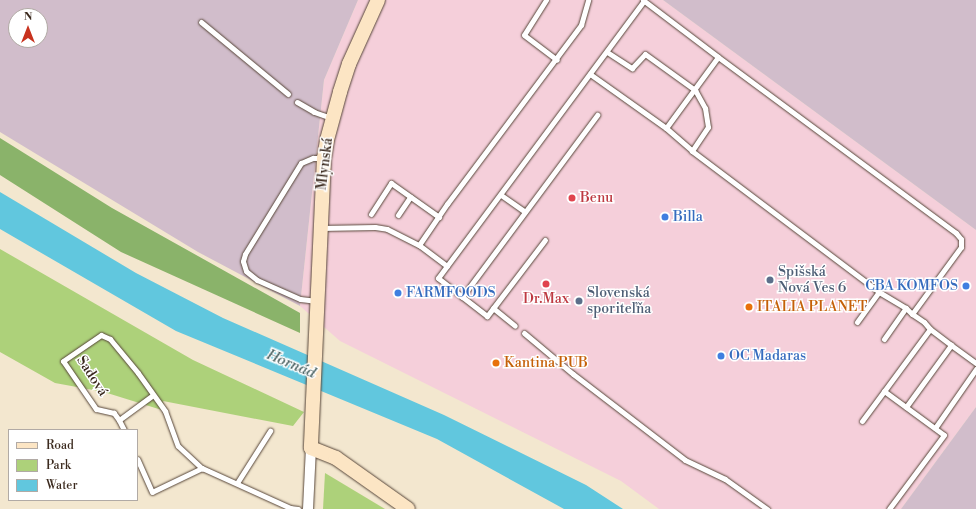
<!DOCTYPE html>
<html>
<head>
<meta charset="utf-8">
<style>
	body { margin:0 }
	#map { position:relative; width:976px; height:509px; overflow:hidden; background:#f3e7cf; font-family:"Libre Bodoni",serif }
	div>[style] { position:absolute }
	.built>* { inset:0; background:#f5cfda }
	.industrial>* { inset:0; background:#d1bdcb }
	.green>* { inset:0; background:#add17a }
	.forest>* { inset:0; background:#8ab36a }
	.water>* { inset:0; background:#61c7de }
	.roads { filter:drop-shadow(0 0 1px #574639) drop-shadow(0 0 1px #574639) }
	.lane>* { height:5px; margin:-2.5px; padding:0 2.5px; transform-origin:2.5px; border-radius:2.5px; background:#fff }
	.street>* { height:10px; margin:-5px; padding:0 5px; transform-origin:5px; border-radius:5px; background:#fff }
	.secondary>* { height:14px; margin:-7px; padding:0 7px; transform-origin:7px; border-radius:7px; background:#fce5c4 }
	.dots>* { width:11px; height:11px; translate:-50% -50%; box-sizing:border-box; border:2px solid #fff; border-radius:50% }
	span { translate:-50% -50%; white-space:nowrap; text-align:center; line-height:1.15; -webkit-text-stroke:3px #fff; paint-order:stroke }
	.street-label { font-size:14px; color:#3b2a1e }
	.health-label { font-size:14px; color:#be3a42 }
	.left { translate:0 -50%; text-align:left }
	.shop-label { font-size:14px; color:#366cbe }
	.right { translate:-100% -50%; text-align:right }
	.service-label { font-size:14px; color:#4e5e75 }
	.food-label { font-size:14px; color:#c56008 }
	.water-label { font-size:15px; color:#486161; font-style:italic }
	.legend { position:absolute; left:8px; top:429px; width:130px; height:72px; box-sizing:border-box; background:#fff; border:1px solid #b1aaa5; margin:0; padding:5px 7px; list-style:none; font-size:12px; color:#3b2a1e }
	.legend li { display:flex; align-items:center; gap:8px; height:20px }
	.legend b { width:20px; border:1px solid #b1aaa5 }
	.north { position:absolute; left:8px; top:8px; width:40px; height:40px; box-sizing:border-box; background:#fff; border:1px solid #b1aaa5; border-radius:50%; rotate:0deg; font-size:11px; font-weight:700; line-height:16px; text-align:center; color:#3b2a1e }
	.north::after { content:''; display:block; margin:auto; width:14px; height:18px; background:#c8321e; clip-path:polygon(50% 0,100% 100%,50% 72%,0 100%) }
</style>
</head>
<body>
<div id="map">
	<div class="built">
		<i style="clip-path:polygon(358px 0,663px 0,976px 230px,976px 407px,901px 509px,659px 509px,621px 481px,340px 341px,300px 306px,324px 80px)"></i>
	</div>
	<div class="industrial">
		<i style="clip-path:polygon(evenodd,0 0,358px 0,324px 80px,300px 306px,198px 252px,0 132px,0 0,16px 16px,40px 16px,40px 40px,16px 40px,16px 16px)"></i>
		<i style="clip-path:polygon(663px 0,976px 0,976px 230px)"></i>
		<i style="clip-path:polygon(976px 407px,976px 509px,901px 509px)"></i>
	</div>
	<div class="green">
		<i style="clip-path:polygon(0 249px,193px 360px,304px 412px,293px 426px,163px 401px,165px 411px,104px 392px,55px 383px,0 352px)"></i>
		<i style="clip-path:polygon(325px 473px,385px 509px,323px 509px)"></i>
	</div>
	<div class="forest">
		<i style="clip-path:polygon(0 138px,112px 208px,300px 313px,300px 333px,121px 252px,0 175px)"></i>
	</div>
	<div class="water">
		<i style="clip-path:polygon(0 192px,136px 273px,223px 318px,444px 415px,586px 485px,623px 509px,564px 509px,437px 439px,176px 331px,0 229px)"></i>
	</div>
	<div class="roads">
		<div class="lane">
			<i style="left:546px;top:0;width:41px;rotate:122.2deg"></i>
			<i style="left:524px;top:35px;width:41px;rotate:37.1deg"></i>
			<i style="left:643px;top:0;width:94px;rotate:37.2deg"></i>
			<i style="left:718px;top:57px;width:88px;rotate:126.2deg"></i>
			<i style="left:201px;top:22px;width:113px;rotate:39.6deg"></i>
			<i style="left:607px;top:52px;width:30px;rotate:33deg"></i>
			<i style="left:632px;top:68px;width:19px;rotate:-47deg"></i>
			<i style="left:645px;top:54px;width:62px;rotate:35.8deg"></i>
			<i style="left:695px;top:90px;width:21px;rotate:61deg"></i>
			<i style="left:705px;top:108px;width:19px;rotate:81deg"></i>
			<i style="left:708px;top:127px;width:29px;rotate:124deg"></i>
			<i style="left:590px;top:74px;width:93px;rotate:35.4deg"></i>
			<i style="left:666px;top:128px;width:35px;rotate:41deg"></i>
			<i style="left:692px;top:151px;width:234px;rotate:37deg"></i>
			<i style="left:879px;top:292px;width:31px;rotate:31deg"></i>
			<i style="left:906px;top:308px;width:8px;rotate:45deg"></i>
			<i style="left:912px;top:314px;width:83px;rotate:-53.8deg"></i>
			<i style="left:961px;top:247px;width:8px;rotate:-90deg"></i>
			<i style="left:961px;top:239px;width:8px;rotate:-130deg"></i>
			<i style="left:956px;top:233px;width:296px;rotate:-143.5deg"></i>
			<i style="left:297px;top:102px;width:20px;rotate:30deg"></i>
			<i style="left:314px;top:112px;width:18px;rotate:19deg"></i>
			<i style="left:501px;top:195px;width:29px;rotate:35deg"></i>
			<i style="left:371px;top:214px;width:37px;rotate:-57deg"></i>
			<i style="left:391px;top:183px;width:59px;rotate:35.3deg"></i>
			<i style="left:398px;top:215px;width:22px;rotate:-56deg"></i>
			<i style="left:321px;top:228px;width:54px;rotate:-1.1deg"></i>
			<i style="left:375px;top:227px;width:12px;rotate:9deg"></i>
			<i style="left:387px;top:229px;width:36px;rotate:27deg"></i>
			<i style="left:419px;top:245px;width:35px;rotate:37deg"></i>
			<i style="left:545px;top:240px;width:96px;rotate:127.3deg"></i>
			<i style="left:487px;top:316px;width:62px;rotate:-142.2deg"></i>
			<i style="left:438px;top:278px;width:345px;rotate:-53.4deg"></i>
			<i style="left:419px;top:245px;width:50px;rotate:-55.7deg"></i>
			<i style="left:447px;top:204px;width:224px;rotate:-53.2deg"></i>
			<i style="left:581px;top:25px;width:26px;rotate:-74deg"></i>
			<i style="left:462px;top:297px;width:227px;rotate:-53.4deg"></i>
			<i style="left:317px;top:301px;width:17px;rotate:-173deg"></i>
			<i style="left:300px;top:299px;width:47px;rotate:-156.2deg"></i>
			<i style="left:257px;top:280px;width:14px;rotate:-141deg"></i>
			<i style="left:246px;top:271px;width:10px;rotate:-107deg"></i>
			<i style="left:243px;top:261px;width:7px;rotate:-74deg"></i>
			<i style="left:245px;top:254px;width:107px;rotate:-58.4deg"></i>
			<i style="left:301px;top:163px;width:13px;rotate:-23deg"></i>
			<i style="left:313px;top:158px;width:11px"></i>
			<i style="left:493px;top:308px;width:28px;rotate:39deg"></i>
			<i style="left:857px;top:322px;width:37px;rotate:-54deg"></i>
			<i style="left:930px;top:329px;width:26px;rotate:37deg"></i>
			<i style="left:524px;top:333px;width:64px;rotate:39.9deg"></i>
			<i style="left:573px;top:374px;width:141px;rotate:37.5deg"></i>
			<i style="left:685px;top:460px;width:44px;rotate:25.4deg"></i>
			<i style="left:725px;top:479px;width:52px;rotate:35.5deg"></i>
			<i style="left:884px;top:339px;width:38px;rotate:-55deg"></i>
			<i style="left:884px;top:391px;width:74px;rotate:36.3deg"></i>
			<i style="left:944px;top:435px;width:92px;rotate:126.6deg"></i>
			<i style="left:906px;top:407px;width:77px;rotate:-54deg"></i>
			<i style="left:951px;top:345px;width:31px;rotate:36deg"></i>
			<i style="left:119px;top:420px;width:9px;rotate:-126deg"></i>
			<i style="left:114px;top:413px;width:18px;rotate:-167deg"></i>
			<i style="left:96px;top:409px;width:58px;rotate:-124.5deg"></i>
			<i style="left:63px;top:361px;width:46px;rotate:-34.4deg"></i>
			<i style="left:101px;top:335px;width:10px;rotate:24deg"></i>
			<i style="left:110px;top:339px;width:44px;rotate:50.5deg"></i>
			<i style="left:138px;top:373px;width:47px;rotate:54.6deg"></i>
			<i style="left:165px;top:411px;width:37px;rotate:70deg"></i>
			<i style="left:178px;top:446px;width:33px;rotate:43deg"></i>
			<i style="left:202px;top:468px;width:55px;rotate:154.4deg"></i>
			<i style="left:152px;top:492px;width:36px;rotate:-114deg"></i>
			<i style="left:862px;top:421px;width:114px;rotate:-53.5deg"></i>
			<i style="left:930px;top:329px;width:9px;rotate:-131deg"></i>
			<i style="left:924px;top:322px;width:14px;rotate:-146deg"></i>
			<i style="left:935px;top:428px;width:72px;rotate:-55.2deg"></i>
			<i style="left:124px;top:430px;width:11px;rotate:-117deg"></i>
			<i style="left:119px;top:420px;width:42px;rotate:-36.3deg"></i>
			<i style="left:202px;top:468px;width:97px;rotate:24.4deg"></i>
			<i style="left:290px;top:508px;width:8px;rotate:7deg"></i>
			<i style="left:237px;top:483px;width:62px;rotate:-57.6deg"></i>
		</div>
		<div class="street">
			<i style="left:308px;top:509px;width:61px;rotate:-87.2deg"></i>
		</div>
		<div class="secondary">
			<i style="left:378px;top:0;width:70px;rotate:114.4deg"></i>
			<i style="left:349px;top:64px;width:29px;rotate:108deg"></i>
			<i style="left:340px;top:92px;width:50px;rotate:105.2deg"></i>
			<i style="left:327px;top:140px;width:18px;rotate:99deg"></i>
			<i style="left:324px;top:158px;width:290px;rotate:92.6deg"></i>
			<i style="left:311px;top:448px;width:27px;rotate:22deg"></i>
			<i style="left:336px;top:458px;width:88px;rotate:35.3deg"></i>
		</div>
	</div>
	<div class="dots">
		<i style="left:572px;top:198px;background:#e0444e"></i>
		<i style="left:665px;top:217px;background:#3f7fe0"></i>
		<i style="left:770px;top:280px;background:#5c6f8a"></i>
		<i style="left:546px;top:284px;background:#e0444e"></i>
		<i style="left:966px;top:286px;background:#3f7fe0"></i>
		<i style="left:398px;top:293px;background:#3f7fe0"></i>
		<i style="left:579px;top:301px;background:#5c6f8a"></i>
		<i style="left:749px;top:307px;background:#e8710a"></i>
		<i style="left:721px;top:356px;background:#3f7fe0"></i>
		<i style="left:496px;top:363px;background:#e8710a"></i>
	</div>
	<div class="street-label">
		<span style="left:325px;top:164px;rotate:-83deg">Mlynská</span>
		<span style="left:92px;top:376px;rotate:57deg">Sadová</span>
	</div>
	<div class="health-label">
		<span class="left" style="left:580px;top:198px">Benu</span>
		<span style="left:546px;top:299px">Dr.Max</span>
	</div>
	<div class="shop-label">
		<span class="left" style="left:673px;top:217px">Billa</span>
		<span class="right" style="left:958px;top:286px">CBA KOMFOS</span>
		<span class="left" style="left:406px;top:293px">FARMFOODS</span>
		<span class="left" style="left:729px;top:356px">OC Madaras</span>
	</div>
	<div class="service-label">
		<span class="left" style="left:778px;top:280px">Spišská<br>Nová Ves 6</span>
		<span class="left" style="left:587px;top:301px">Slovenská<br>sporiteľňa</span>
	</div>
	<div class="food-label">
		<span class="left" style="left:757px;top:307px">ITALIA PLANET</span>
		<span class="left" style="left:504px;top:363px">Kantina PUB</span>
	</div>
	<div class="water-label">
		<span style="left:291px;top:364px;rotate:23deg">Hornád</span>
	</div>
	<ul class="legend">
	<li><b style="height:5px;background:#fce5c4"></b>Road</li>
	<li><b style="height:11px;background:#add17a"></b>Park</li>
	<li><b style="height:11px;background:#61c7de"></b>Water</li>
	</ul>
	<div class="north">N</div>
</div>
</body>
</html>
